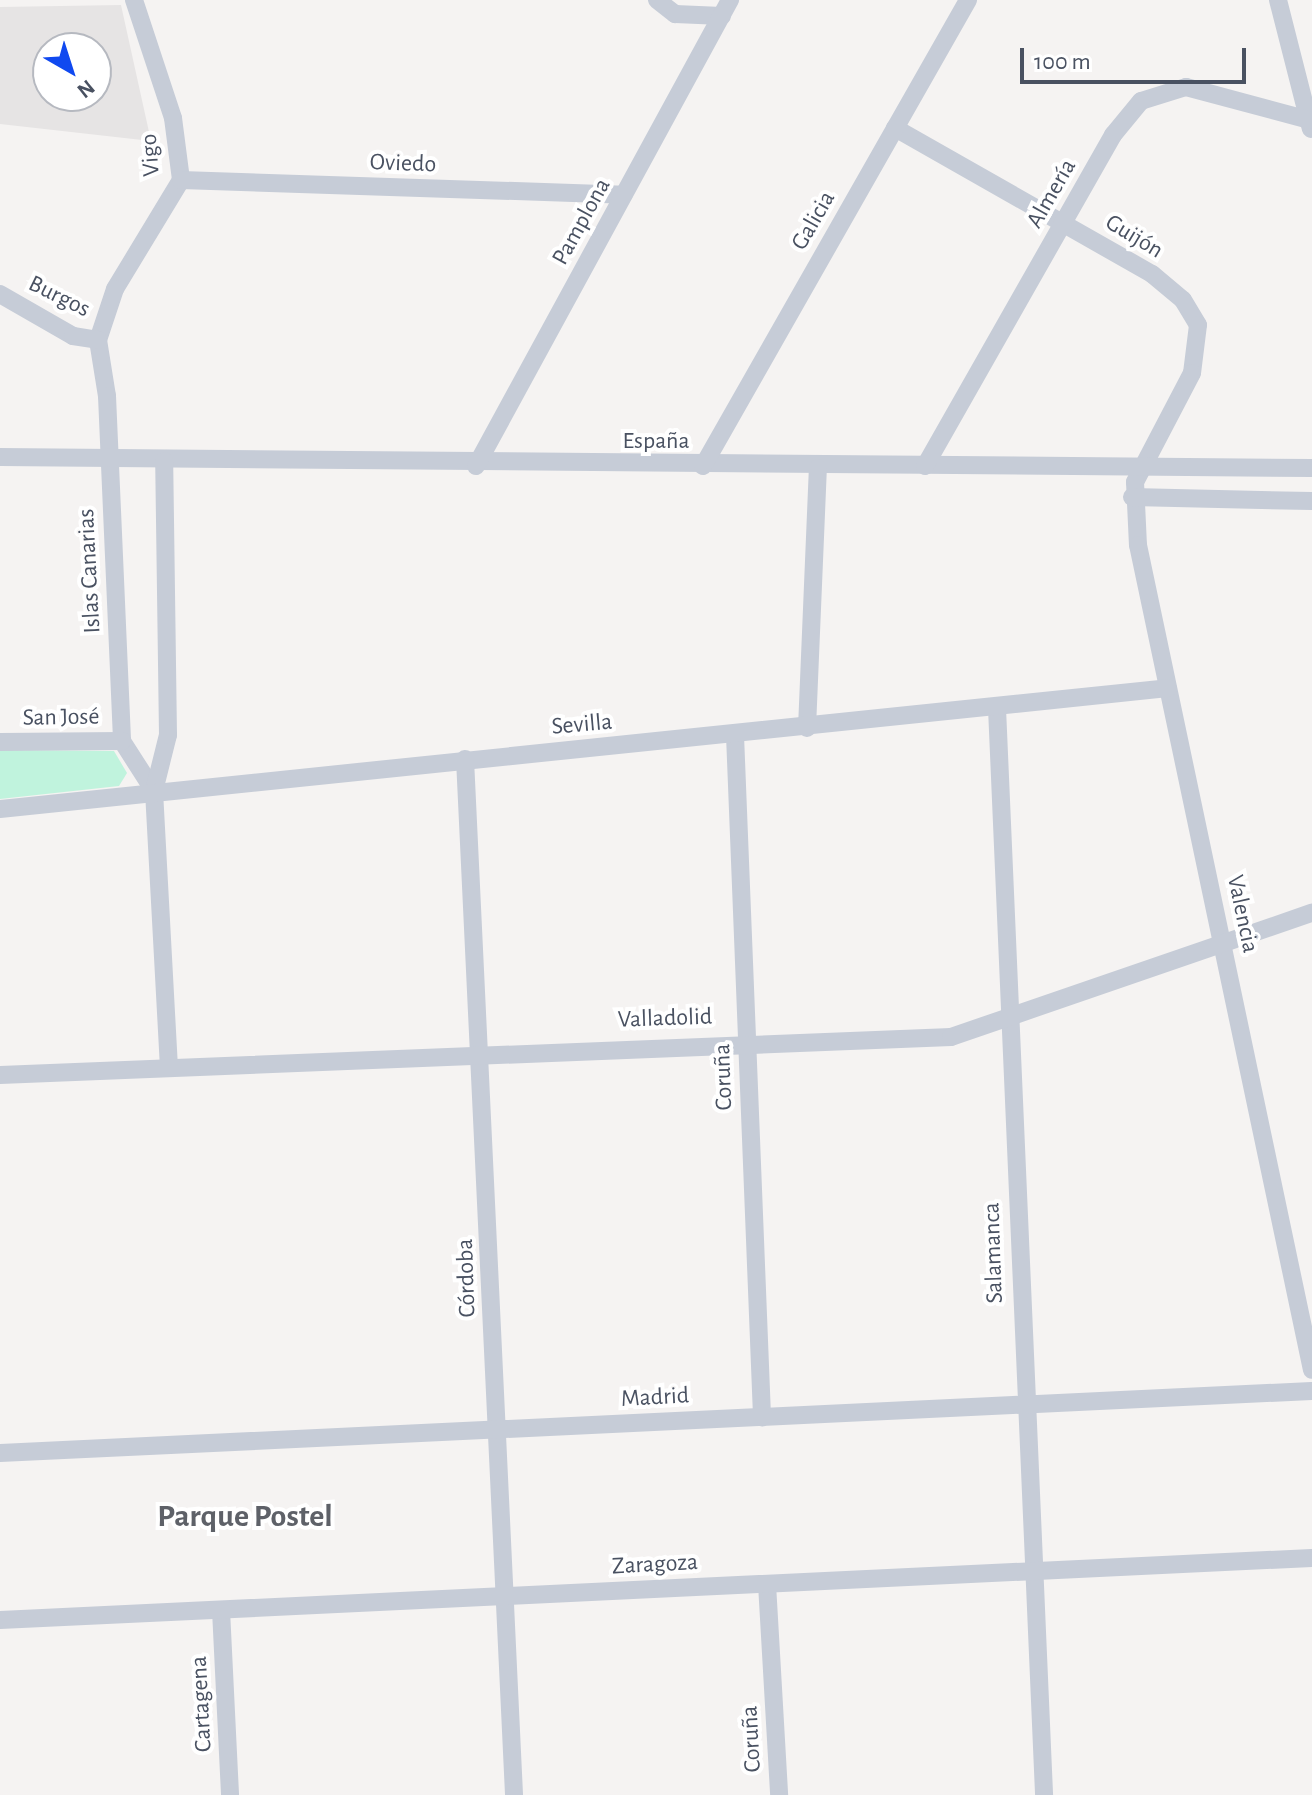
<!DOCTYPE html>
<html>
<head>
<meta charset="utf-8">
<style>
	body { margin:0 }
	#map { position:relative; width:1312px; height:1795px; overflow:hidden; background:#f5f3f2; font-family:"Alegreya Sans",sans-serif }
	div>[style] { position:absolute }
	.education>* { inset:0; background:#e6e4e4 }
	.green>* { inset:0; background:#c0f3dd }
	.minor>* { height:18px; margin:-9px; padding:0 9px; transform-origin:9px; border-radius:9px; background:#c6ccd7 }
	span { translate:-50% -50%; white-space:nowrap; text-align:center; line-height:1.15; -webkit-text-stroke:8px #fff; paint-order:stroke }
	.street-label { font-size:24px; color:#495161 }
	.district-label { font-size:32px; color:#5e6168; font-weight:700 }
	.north { position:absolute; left:32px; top:32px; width:80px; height:80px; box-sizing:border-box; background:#fff; border:2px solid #b6b9c0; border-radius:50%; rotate:141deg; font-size:22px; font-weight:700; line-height:32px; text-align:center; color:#495161 }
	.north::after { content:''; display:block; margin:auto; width:28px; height:36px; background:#1049f0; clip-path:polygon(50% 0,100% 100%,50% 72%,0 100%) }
	.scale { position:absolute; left:1020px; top:48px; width:226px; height:36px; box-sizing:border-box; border:4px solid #495161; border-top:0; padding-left:10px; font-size:24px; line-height:28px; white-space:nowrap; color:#495161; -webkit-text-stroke:6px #fff; paint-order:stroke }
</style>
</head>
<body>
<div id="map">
	<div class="education">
		<i style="clip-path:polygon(evenodd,121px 5px,151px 141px,0 124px,0 7px,121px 5px,48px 48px,96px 48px,96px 96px,48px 96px,48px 48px)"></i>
	</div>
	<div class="green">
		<i style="clip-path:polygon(0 750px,114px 751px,127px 773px,119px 786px,0 799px)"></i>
	</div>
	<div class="minor">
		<i style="left:134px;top:0;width:124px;rotate:71.7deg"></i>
		<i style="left:173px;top:118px;width:63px;rotate:82.6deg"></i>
		<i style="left:181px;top:180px;width:127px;rotate:121.2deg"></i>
		<i style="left:115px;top:289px;width:54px;rotate:108.4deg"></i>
		<i style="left:98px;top:340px;width:57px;rotate:80.9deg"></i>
		<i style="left:107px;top:396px;width:345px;rotate:87.5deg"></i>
		<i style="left:122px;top:741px;width:59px;rotate:57.4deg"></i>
		<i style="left:154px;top:791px;width:275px;rotate:86.9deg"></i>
		<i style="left:657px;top:0;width:23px;rotate:38deg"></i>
		<i style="left:675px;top:14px;width:47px;rotate:2.4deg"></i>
		<i style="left:1278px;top:0;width:133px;rotate:75.7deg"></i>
		<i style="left:895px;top:128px;width:296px;rotate:29.6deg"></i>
		<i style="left:1152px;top:274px;width:40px;rotate:40deg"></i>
		<i style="left:1183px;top:300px;width:29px;rotate:59deg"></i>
		<i style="left:1198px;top:325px;width:48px;rotate:97.1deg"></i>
		<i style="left:1192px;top:373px;width:123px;rotate:117.6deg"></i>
		<i style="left:1135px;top:482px;width:63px;rotate:87.3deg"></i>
		<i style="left:1138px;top:545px;width:843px;rotate:78.09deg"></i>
		<i style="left:181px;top:180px;width:443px;rotate:1.9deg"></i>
		<i style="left:0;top:294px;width:84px;rotate:29.9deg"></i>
		<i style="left:73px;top:336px;width:25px;rotate:9deg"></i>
		<i style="left:0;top:457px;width:1312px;rotate:0.48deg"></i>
		<i style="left:476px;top:466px;width:531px;rotate:-61.41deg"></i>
		<i style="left:703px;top:466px;width:536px;rotate:-60.37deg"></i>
		<i style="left:925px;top:466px;width:381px;rotate:-60.4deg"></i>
		<i style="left:1113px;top:135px;width:44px;rotate:-50.5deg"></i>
		<i style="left:1141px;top:101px;width:47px;rotate:-17.3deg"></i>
		<i style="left:1186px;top:87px;width:127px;rotate:15deg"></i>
		<i style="left:1132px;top:497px;width:180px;rotate:1.3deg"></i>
		<i style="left:997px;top:708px;width:1088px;rotate:87.52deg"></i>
		<i style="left:807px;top:728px;width:260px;rotate:-87.6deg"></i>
		<i style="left:735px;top:735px;width:683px;rotate:87.73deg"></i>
		<i style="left:0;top:742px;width:122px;rotate:-0.5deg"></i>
		<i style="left:465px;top:759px;width:1037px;rotate:87.29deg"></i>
		<i style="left:154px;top:791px;width:58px;rotate:-76deg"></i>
		<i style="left:168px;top:735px;width:274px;rotate:-90.8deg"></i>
		<i style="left:0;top:809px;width:1174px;rotate:-5.91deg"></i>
		<i style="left:0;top:1075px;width:952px;rotate:-2.29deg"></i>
		<i style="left:951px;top:1037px;width:382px;rotate:-19deg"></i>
		<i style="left:0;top:1453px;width:1313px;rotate:-2.71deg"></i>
		<i style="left:767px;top:1584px;width:211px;rotate:86.7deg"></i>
		<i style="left:221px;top:1610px;width:185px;rotate:87.2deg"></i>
		<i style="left:0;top:1620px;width:1313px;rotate:-2.71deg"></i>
	</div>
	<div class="street-label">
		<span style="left:151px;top:155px;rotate:-94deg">Vigo</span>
		<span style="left:403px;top:164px;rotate:2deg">Oviedo</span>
		<span style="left:1052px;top:194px;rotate:-60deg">Almería</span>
		<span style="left:814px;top:221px;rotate:-60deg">Galicia</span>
		<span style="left:582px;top:222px;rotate:-61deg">Pamplona</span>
		<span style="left:1134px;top:237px;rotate:31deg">Guijón</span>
		<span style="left:59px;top:297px;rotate:26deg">Burgos</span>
		<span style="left:656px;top:442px">España</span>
		<span style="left:90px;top:571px;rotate:-93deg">Islas Canarias</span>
		<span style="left:61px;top:718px;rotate:-1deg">San José</span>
		<span style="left:582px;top:725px;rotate:-5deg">Sevilla</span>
		<span style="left:1242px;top:914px;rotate:78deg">Valencia</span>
		<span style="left:665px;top:1019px;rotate:-2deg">Valladolid</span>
		<span style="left:724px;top:1077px;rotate:-92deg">Coruña</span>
		<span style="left:994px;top:1253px;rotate:-92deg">Salamanca</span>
		<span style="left:467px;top:1278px;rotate:-92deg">Córdoba</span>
		<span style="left:655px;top:1398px;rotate:-3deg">Madrid</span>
		<span style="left:655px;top:1565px;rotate:-3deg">Zaragoza</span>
		<span style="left:202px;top:1704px;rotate:-93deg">Cartagena</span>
		<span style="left:752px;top:1739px;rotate:-93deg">Coruña</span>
	</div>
	<div class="district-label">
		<span style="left:245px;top:1516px">Parque Postel</span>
	</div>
	<div class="north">N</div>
	<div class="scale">100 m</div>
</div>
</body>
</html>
